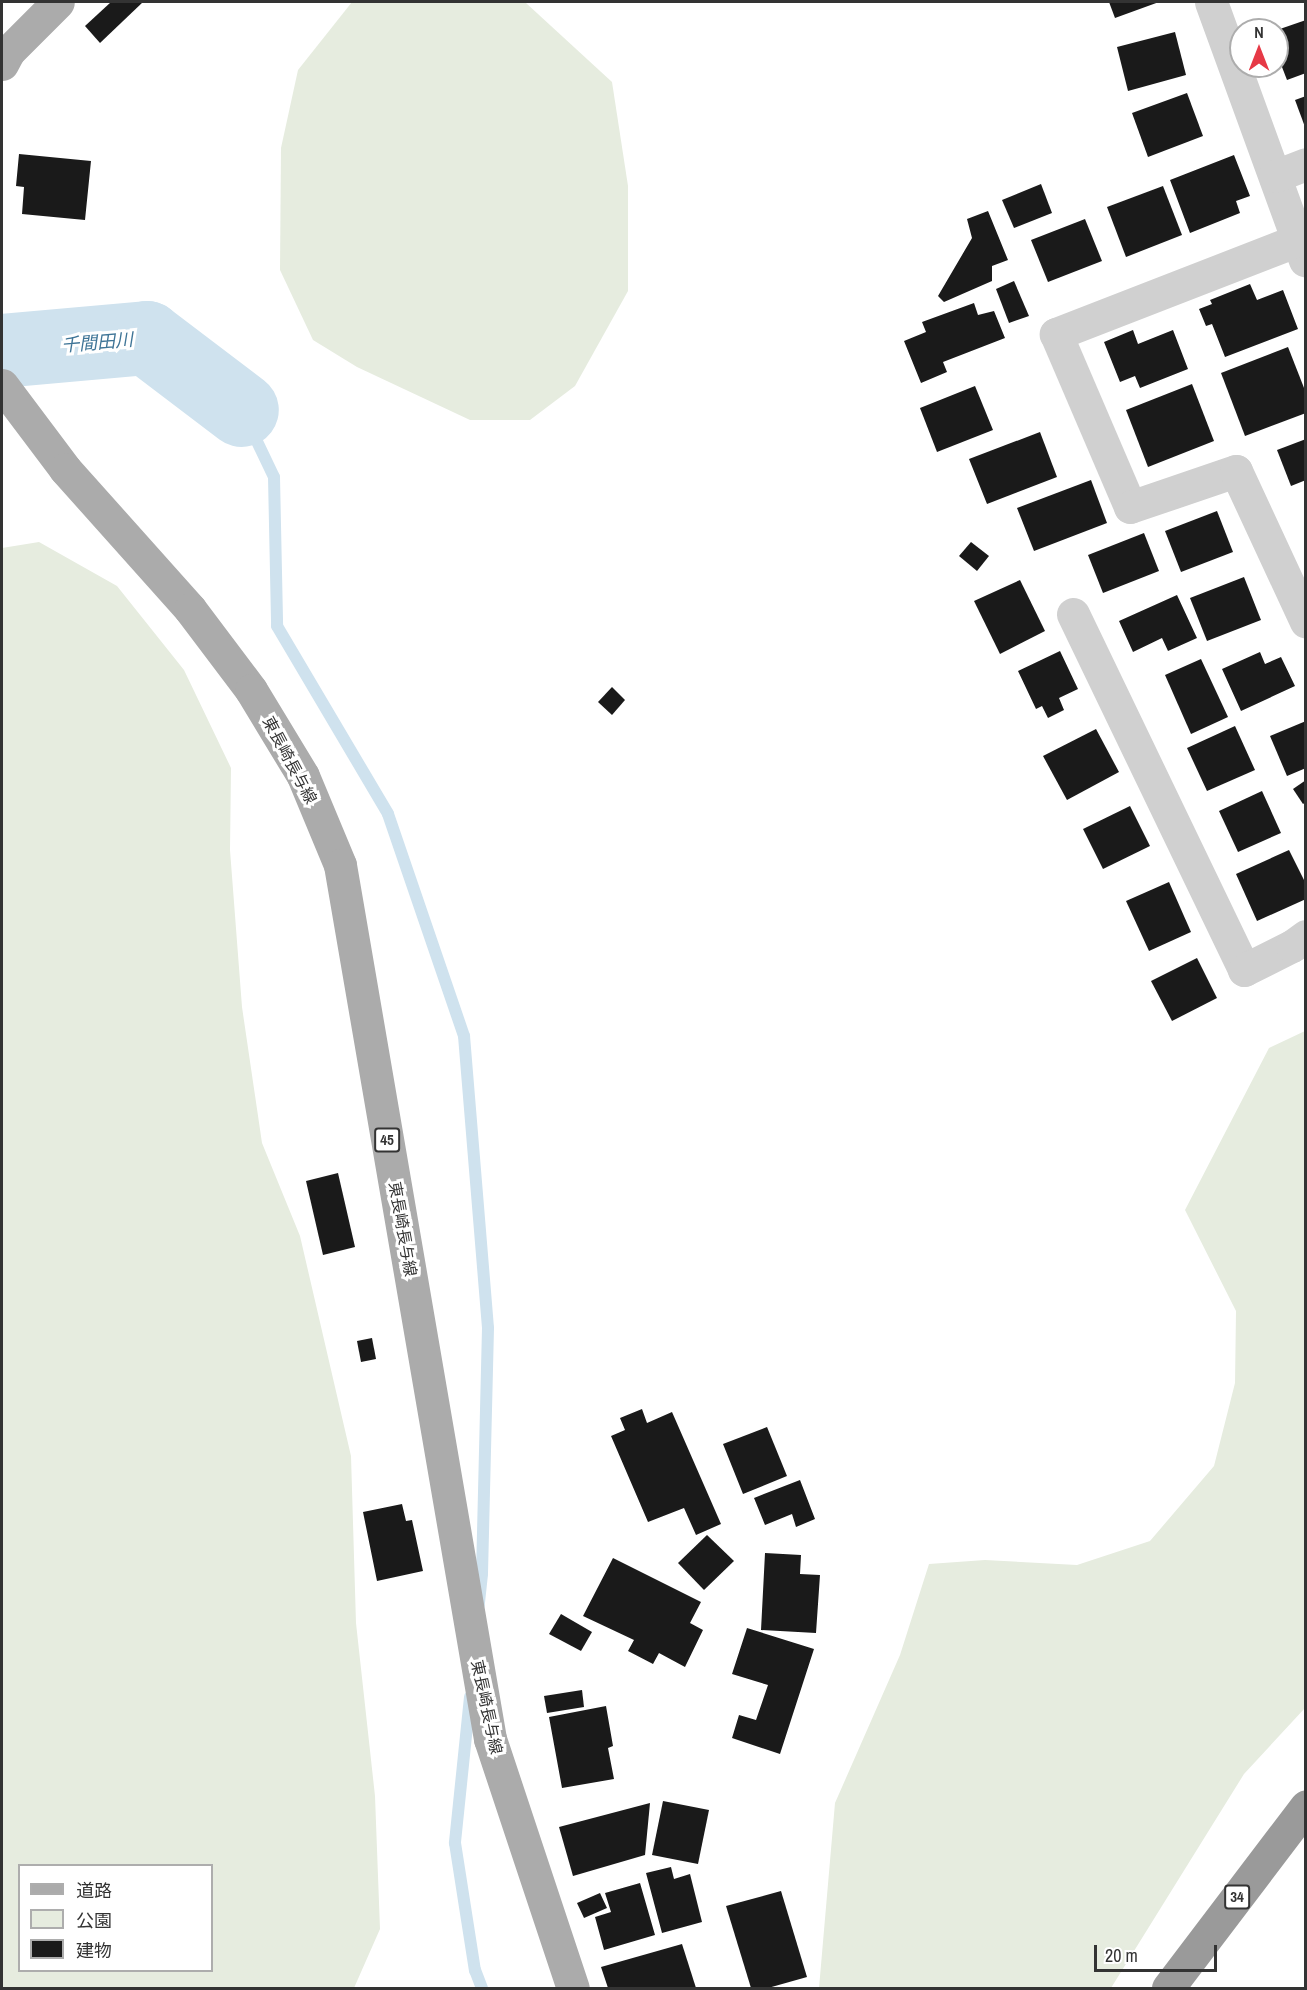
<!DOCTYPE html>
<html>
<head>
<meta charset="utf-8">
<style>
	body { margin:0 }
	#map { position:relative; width:1307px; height:1990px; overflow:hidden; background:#fff; font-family:"Archivo Narrow","Noto Sans JP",sans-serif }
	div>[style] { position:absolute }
	.green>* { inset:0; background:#e6ecdf }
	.stream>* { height:12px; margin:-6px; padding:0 6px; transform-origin:6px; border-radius:6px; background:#cfe2ee }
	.river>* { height:74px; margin:-37px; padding:0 37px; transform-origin:37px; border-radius:37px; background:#cfe2ee }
	.building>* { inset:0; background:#1a1a1a }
	.street>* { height:33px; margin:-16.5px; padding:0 16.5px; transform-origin:16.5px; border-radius:16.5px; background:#d0d0d0 }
	.primary>* { height:33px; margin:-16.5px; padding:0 16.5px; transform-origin:16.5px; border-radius:16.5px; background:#ababab }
	.highway>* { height:33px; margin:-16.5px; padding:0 16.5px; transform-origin:16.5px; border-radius:16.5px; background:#9a9a9a }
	span { translate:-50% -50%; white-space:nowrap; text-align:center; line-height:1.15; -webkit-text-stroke:6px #fff; paint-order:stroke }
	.shield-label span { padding:2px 4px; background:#fff; border:2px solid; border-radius:4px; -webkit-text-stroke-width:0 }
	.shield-label { font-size:15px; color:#333; font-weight:700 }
	.street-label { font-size:16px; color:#333 }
	.water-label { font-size:18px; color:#3f7597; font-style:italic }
	.frame { position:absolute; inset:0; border:3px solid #333; pointer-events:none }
	.legend { position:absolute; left:18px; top:1864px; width:195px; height:108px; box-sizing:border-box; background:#fff; border:2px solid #adadad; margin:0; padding:8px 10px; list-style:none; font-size:18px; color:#333 }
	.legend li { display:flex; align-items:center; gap:12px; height:30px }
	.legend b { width:30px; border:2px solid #adadad }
	.north { position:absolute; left:1229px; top:18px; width:60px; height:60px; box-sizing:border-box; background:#fff; border:2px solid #adadad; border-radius:50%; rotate:0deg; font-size:16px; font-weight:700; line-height:24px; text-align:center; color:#333 }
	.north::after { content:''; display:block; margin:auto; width:21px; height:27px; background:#e63946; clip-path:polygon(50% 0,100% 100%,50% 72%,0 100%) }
	.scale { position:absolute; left:1094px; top:1945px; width:123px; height:27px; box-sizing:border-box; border:3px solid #333; border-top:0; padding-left:8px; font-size:18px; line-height:21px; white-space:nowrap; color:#333; -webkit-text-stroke:4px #fff; paint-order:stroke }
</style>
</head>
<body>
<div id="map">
	<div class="green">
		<i style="clip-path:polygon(352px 2px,526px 3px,612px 82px,628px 186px,628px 291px,575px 386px,530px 420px,470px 420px,357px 367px,313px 340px,280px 270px,281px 148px,298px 70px)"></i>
		<i style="clip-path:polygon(evenodd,39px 542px,117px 586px,184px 670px,231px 768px,230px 850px,242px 1007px,262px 1143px,300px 1236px,351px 1456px,356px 1623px,375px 1796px,380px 1929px,354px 1988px,2px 1988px,2px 548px,39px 542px,20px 1866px,212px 1866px,212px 1970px,20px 1970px,20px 1866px)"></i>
		<i style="clip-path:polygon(1305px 1031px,1305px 1708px,1244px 1774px,1111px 1988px,819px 1988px,835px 1803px,900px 1655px,929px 1564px,985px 1560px,1077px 1565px,1150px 1541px,1214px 1466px,1235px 1383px,1236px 1311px,1185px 1210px,1269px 1048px)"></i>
	</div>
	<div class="stream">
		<i style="left:242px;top:410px;width:74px;rotate:64.5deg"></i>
		<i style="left:274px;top:477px;width:149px;rotate:88.8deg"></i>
		<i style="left:277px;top:626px;width:218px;rotate:59.4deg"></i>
		<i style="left:388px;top:814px;width:235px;rotate:71.1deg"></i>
		<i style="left:464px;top:1036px;width:293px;rotate:85.3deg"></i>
		<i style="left:488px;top:1328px;width:246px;rotate:91.4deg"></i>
		<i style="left:482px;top:1574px;width:31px;rotate:96deg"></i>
		<i style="left:470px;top:1697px;width:147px;rotate:95.9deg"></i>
		<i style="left:455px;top:1843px;width:129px;rotate:81.1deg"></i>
		<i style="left:475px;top:1970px;width:19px;rotate:69deg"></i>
	</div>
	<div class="river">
		<i style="left:2px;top:351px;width:146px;rotate:-5.1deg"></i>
		<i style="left:147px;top:338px;width:119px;rotate:37.2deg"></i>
	</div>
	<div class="building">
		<i style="clip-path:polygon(111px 2px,143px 2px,100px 43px,85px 26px)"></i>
		<i style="clip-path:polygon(1109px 2px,1159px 2px,1115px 18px)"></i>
		<i style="clip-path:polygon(1306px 20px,1306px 73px,1287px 80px,1277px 54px,1277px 30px)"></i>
		<i style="clip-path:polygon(1175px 32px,1186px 75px,1128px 91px,1117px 47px)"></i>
		<i style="clip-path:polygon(1187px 93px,1203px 136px,1148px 157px,1132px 113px)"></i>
		<i style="clip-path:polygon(1306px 96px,1306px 127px,1305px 127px,1295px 100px)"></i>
		<i style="clip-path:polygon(19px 154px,91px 161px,85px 220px,22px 214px,24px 187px,16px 186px)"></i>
		<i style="clip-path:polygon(1234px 155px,1250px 196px,1236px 201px,1240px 213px,1190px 233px,1170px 180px)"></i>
		<i style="clip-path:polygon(1041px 184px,1052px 213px,1014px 228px,1002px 200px)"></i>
		<i style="clip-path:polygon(1163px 186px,1182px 235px,1126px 257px,1107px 207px)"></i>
		<i style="clip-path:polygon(988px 211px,1008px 260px,992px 266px,992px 281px,944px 302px,938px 296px,972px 238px,967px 219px)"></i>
		<i style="clip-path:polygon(1085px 219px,1102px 261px,1048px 282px,1031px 240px)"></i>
		<i style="clip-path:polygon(1014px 281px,1029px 316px,1009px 323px,996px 289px)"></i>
		<i style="clip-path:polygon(1250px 284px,1257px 300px,1283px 290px,1298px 329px,1225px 357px,1212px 324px,1206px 326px,1199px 309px,1212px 304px,1210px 300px)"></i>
		<i style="clip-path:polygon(974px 303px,978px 315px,994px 311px,1005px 338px,943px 362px,947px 372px,921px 383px,904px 341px,926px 332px,922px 322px)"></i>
		<i style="clip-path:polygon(1133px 330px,1138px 344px,1173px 330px,1188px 369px,1140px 388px,1135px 376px,1120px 382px,1104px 342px)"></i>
		<i style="clip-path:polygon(1288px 347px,1306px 393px,1306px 413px,1245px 436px,1221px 373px)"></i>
		<i style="clip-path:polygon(1192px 384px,1214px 441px,1148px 467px,1126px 410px)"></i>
		<i style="clip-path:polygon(975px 386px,993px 430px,937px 452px,920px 408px)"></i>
		<i style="clip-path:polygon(1040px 432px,1057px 477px,987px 504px,969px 459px)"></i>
		<i style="clip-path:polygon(1306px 439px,1306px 480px,1291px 486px,1277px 450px)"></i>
		<i style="clip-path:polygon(1091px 480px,1107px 523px,1034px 551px,1017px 508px)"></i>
		<i style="clip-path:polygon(1217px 511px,1233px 552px,1181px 572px,1165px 531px)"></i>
		<i style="clip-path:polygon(1144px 533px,1159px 571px,1103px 593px,1088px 555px)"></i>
		<i style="clip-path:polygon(971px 542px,989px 556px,977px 571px,959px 556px)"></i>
		<i style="clip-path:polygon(1244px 577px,1261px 620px,1207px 641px,1190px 598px)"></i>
		<i style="clip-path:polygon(1020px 580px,1045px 631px,1000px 654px,974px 601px)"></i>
		<i style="clip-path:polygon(1177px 595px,1197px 638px,1168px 651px,1162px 638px,1133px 652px,1119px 621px)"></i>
		<i style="clip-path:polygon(1060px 651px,1078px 689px,1059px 698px,1064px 710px,1048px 718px,1042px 706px,1036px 709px,1018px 671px)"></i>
		<i style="clip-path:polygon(1260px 652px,1265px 664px,1281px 657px,1295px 686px,1241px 711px,1222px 669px)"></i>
		<i style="clip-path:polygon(1201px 659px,1228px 717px,1191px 734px,1165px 675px)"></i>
		<i style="clip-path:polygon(612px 687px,625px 700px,612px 715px,598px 702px)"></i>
		<i style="clip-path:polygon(1306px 721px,1306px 768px,1287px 776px,1270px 736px)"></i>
		<i style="clip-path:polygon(1235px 726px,1255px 770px,1207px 791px,1187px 748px)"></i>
		<i style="clip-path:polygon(1096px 729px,1119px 772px,1067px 800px,1043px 756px)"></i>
		<i style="clip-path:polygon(1306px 780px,1306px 802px,1303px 804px,1293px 789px)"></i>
		<i style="clip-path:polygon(1262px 791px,1281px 833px,1238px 852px,1219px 811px)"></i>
		<i style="clip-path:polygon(1130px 806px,1150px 846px,1103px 869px,1083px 829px)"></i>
		<i style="clip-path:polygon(1289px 850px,1306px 884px,1306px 899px,1257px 921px,1236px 874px)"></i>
		<i style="clip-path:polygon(1169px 882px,1191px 932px,1149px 951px,1126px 901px)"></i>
		<i style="clip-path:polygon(1197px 958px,1217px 998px,1172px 1021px,1151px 981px)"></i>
		<i style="clip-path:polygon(338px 1173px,355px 1247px,323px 1255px,306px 1181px)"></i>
		<i style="clip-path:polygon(372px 1338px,376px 1359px,361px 1362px,357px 1341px)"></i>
		<i style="clip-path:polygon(642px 1409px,647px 1423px,672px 1412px,721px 1524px,696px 1535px,684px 1508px,648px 1522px,611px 1436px,625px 1430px,620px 1418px)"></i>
		<i style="clip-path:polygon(767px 1427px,787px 1476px,743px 1494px,723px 1444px)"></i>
		<i style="clip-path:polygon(800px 1480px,815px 1519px,796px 1527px,792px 1514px,765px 1525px,754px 1498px)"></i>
		<i style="clip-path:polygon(402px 1504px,406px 1521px,412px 1520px,423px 1571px,377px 1581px,363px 1512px)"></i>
		<i style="clip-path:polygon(707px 1535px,734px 1561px,704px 1590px,678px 1563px)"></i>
		<i style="clip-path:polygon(765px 1553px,801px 1555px,800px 1574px,820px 1575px,816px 1633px,761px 1630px)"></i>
		<i style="clip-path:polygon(613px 1558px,701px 1602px,690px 1623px,703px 1630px,685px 1667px,659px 1653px,653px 1664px,628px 1651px,634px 1640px,583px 1616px)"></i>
		<i style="clip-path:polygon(561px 1614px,592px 1632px,581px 1651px,549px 1634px)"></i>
		<i style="clip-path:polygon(747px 1628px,814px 1649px,780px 1754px,732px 1738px,739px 1715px,756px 1720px,768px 1685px,732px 1674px)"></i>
		<i style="clip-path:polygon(582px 1690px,584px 1707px,547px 1713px,544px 1696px)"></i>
		<i style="clip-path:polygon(606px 1706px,613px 1746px,608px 1748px,614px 1779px,562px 1788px,549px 1717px)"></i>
		<i style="clip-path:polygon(663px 1801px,709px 1810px,698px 1864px,652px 1855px)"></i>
		<i style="clip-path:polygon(650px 1803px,645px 1855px,573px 1876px,559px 1827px)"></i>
		<i style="clip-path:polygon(671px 1867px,674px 1879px,690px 1874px,702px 1922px,662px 1933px,646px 1873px)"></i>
		<i style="clip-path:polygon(640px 1883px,655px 1935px,604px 1950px,595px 1917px,611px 1912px,605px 1893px)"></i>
		<i style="clip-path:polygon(781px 1891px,807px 1977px,768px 1988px,751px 1988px,726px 1906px)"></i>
		<i style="clip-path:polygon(600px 1893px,607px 1908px,584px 1918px,577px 1903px)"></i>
		<i style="clip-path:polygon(682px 1944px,696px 1988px,608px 1988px,601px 1967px)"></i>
	</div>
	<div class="street">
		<i style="left:1211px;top:2px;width:275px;rotate:70deg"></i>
		<i style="left:1275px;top:176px;width:33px;rotate:-21deg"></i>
		<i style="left:1298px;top:240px;width:260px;rotate:158.8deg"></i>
		<i style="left:1056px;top:334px;width:188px;rotate:66.8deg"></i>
		<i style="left:1130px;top:507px;width:112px;rotate:-18.8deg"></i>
		<i style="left:1236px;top:471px;width:166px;rotate:65.1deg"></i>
		<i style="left:1073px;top:614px;width:395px;rotate:64.3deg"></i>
		<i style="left:1244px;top:970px;width:54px;rotate:-26.6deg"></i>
		<i style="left:1292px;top:946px;width:17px;rotate:-36deg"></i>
	</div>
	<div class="primary">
		<i style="left:2px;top:64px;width:15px;rotate:-62deg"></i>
		<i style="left:9px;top:51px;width:69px;rotate:-45deg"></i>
		<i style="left:2px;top:385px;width:105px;rotate:53.1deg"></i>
		<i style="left:65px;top:469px;width:188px;rotate:48.2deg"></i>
		<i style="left:190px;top:609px;width:101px;rotate:53deg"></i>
		<i style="left:251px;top:690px;width:100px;rotate:58.8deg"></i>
		<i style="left:303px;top:776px;width:96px;rotate:67.4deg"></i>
		<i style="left:340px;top:865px;width:887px;rotate:80.26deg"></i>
		<i style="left:490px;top:1739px;width:262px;rotate:71.6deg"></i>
	</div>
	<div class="highway">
		<i style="left:1168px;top:1988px;width:228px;rotate:-52.8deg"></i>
	</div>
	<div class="shield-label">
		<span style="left:387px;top:1140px">45</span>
		<span style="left:1237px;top:1897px">34</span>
	</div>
	<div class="street-label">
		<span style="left:290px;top:760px;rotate:62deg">東長崎長与線</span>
		<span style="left:403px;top:1229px;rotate:80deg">東長崎長与線</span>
		<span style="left:487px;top:1707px;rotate:78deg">東長崎長与線</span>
	</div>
	<div class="water-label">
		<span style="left:97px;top:343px;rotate:-5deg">千間田川</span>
	</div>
	<div class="frame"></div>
	<ul class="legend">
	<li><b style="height:8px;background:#ababab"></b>道路</li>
	<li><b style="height:16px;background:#e6ecdf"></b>公園</li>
	<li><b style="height:16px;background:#1a1a1a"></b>建物</li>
	</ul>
	<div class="north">N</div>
	<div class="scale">20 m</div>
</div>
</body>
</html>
